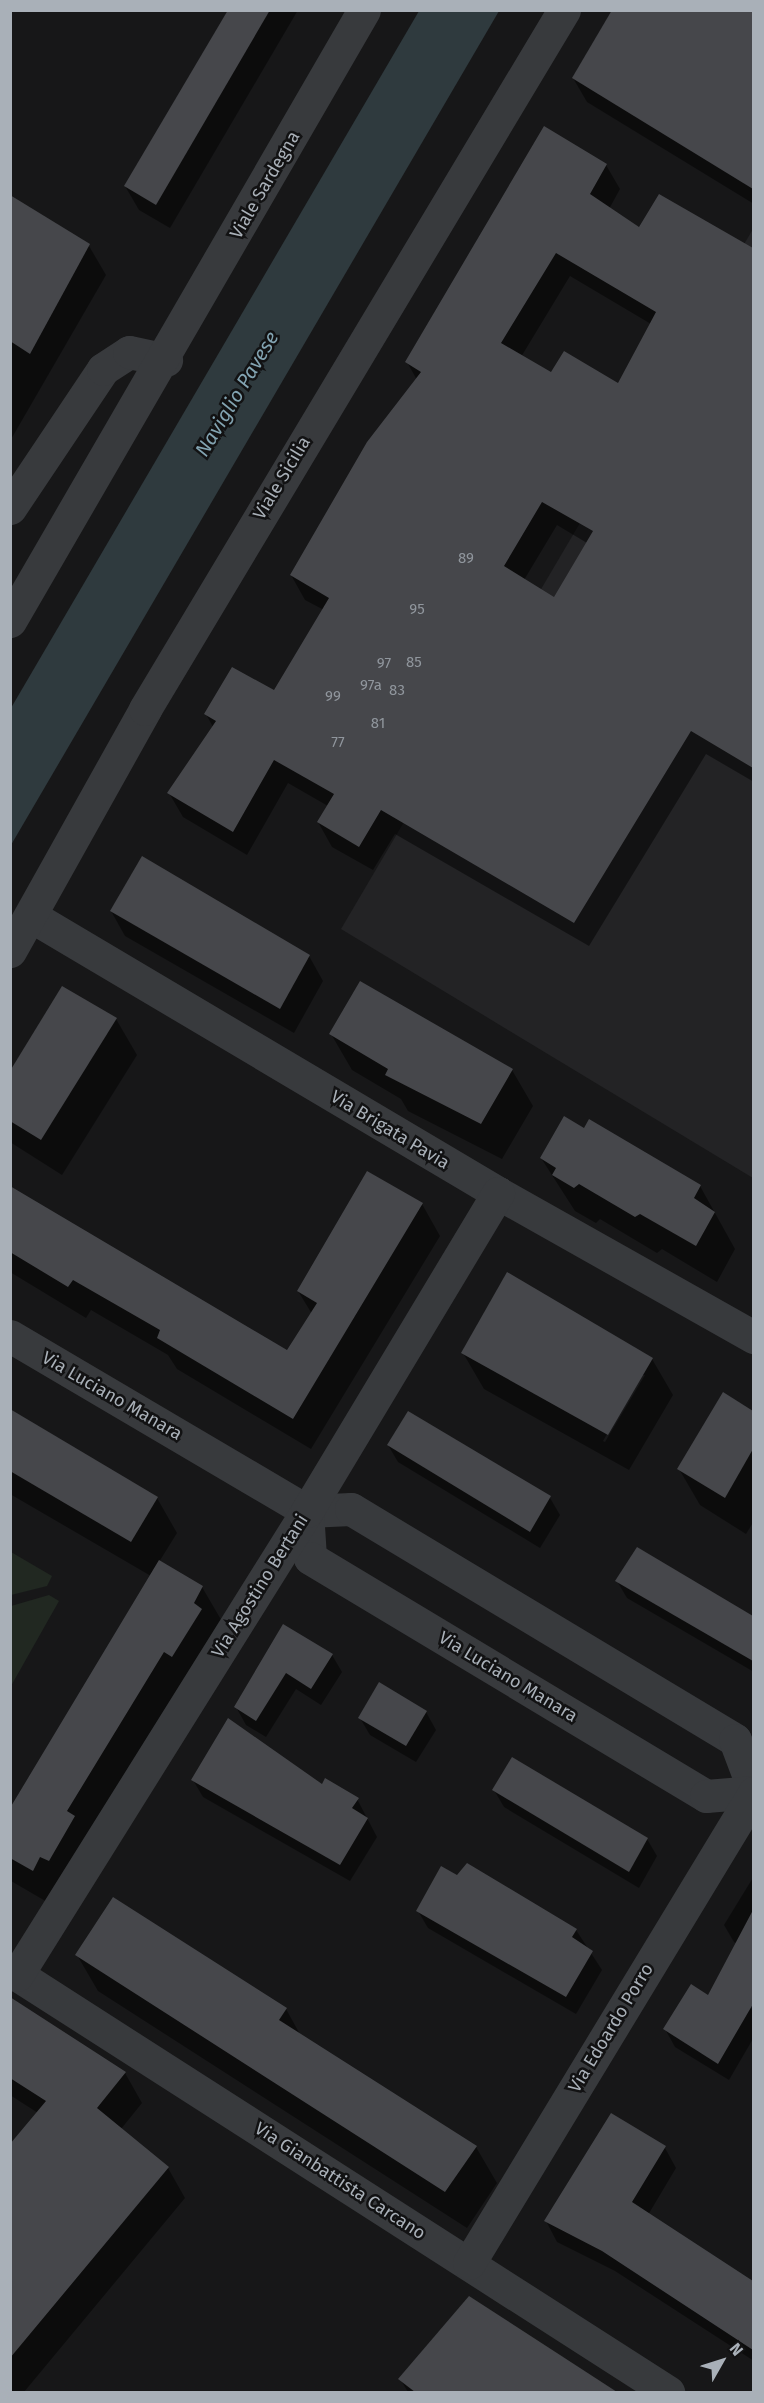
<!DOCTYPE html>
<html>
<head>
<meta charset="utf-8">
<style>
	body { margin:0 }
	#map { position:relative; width:764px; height:2403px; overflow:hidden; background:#171718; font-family:"Fira Sans",sans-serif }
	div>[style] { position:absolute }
	.built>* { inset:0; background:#232325 }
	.green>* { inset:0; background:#212821 }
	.water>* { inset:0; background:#2f3a3e }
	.shadow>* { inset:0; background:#0007 }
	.building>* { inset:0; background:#46474b }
	.minor>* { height:33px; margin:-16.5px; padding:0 16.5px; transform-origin:16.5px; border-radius:16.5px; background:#383a3d }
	span { translate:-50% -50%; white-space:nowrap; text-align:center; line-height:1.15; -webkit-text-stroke:5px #121213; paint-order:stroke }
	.number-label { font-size:15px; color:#90969d }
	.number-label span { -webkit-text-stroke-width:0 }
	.street-label { font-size:18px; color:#a9b0b8 }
	.water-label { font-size:20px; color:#82a3b1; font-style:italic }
	.frame { position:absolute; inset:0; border:12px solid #a9b0b8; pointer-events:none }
	.north { position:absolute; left:692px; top:2331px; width:60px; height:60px; -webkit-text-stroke:4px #121213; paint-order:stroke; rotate:51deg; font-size:16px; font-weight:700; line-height:24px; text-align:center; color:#a9b0b8 }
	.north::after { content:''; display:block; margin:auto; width:21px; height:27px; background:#a9b0b8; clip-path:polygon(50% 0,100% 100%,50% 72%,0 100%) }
</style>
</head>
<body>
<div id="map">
	<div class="built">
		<i style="clip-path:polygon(753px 229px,753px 1178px,341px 929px)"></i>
	</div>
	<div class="green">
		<i style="clip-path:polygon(11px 1552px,52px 1576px,47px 1586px,11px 1595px)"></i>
		<i style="clip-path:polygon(49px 1595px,59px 1601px,11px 1686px,11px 1606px)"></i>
	</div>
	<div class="water">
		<i style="clip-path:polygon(419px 11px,499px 11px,11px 845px,11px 708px)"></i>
	</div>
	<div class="shadow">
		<i style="clip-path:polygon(229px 10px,298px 10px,170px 228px,139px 210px,125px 186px)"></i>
		<i style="clip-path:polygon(614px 10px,754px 10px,754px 204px,587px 102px,573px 78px)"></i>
		<i style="clip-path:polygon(evenodd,606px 165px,620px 189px,609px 209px,639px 229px,660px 196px,754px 250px,754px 782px,706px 754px,589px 946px,395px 834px,373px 870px,332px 847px,318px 822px,328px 806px,288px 783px,247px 855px,183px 817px,169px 793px,213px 727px,206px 714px,275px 692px,324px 610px,305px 600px,291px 575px,417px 380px,407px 362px,606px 165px,570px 276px,651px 324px,619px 385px,551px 374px,521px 357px,570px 276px,606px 165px,557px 525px,587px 543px,554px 599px,524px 580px,557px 525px)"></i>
		<i style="clip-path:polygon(10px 197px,89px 246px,106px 275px,10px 441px)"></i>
		<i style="clip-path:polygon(142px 858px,309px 956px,323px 981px,294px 1033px,125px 936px,111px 911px)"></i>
		<i style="clip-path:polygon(116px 1019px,137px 1055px,62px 1175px,10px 1142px,10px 1073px)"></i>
		<i style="clip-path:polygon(331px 1034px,512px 1070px,533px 1106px,502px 1159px,408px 1111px,401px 1099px,352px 1070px)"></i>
		<i style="clip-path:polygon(585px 1130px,700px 1186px,735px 1249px,717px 1282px,662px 1249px,657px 1253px,600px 1219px,596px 1223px,575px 1211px,541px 1158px)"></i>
		<i style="clip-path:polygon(10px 1188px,287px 1352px,312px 1314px,298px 1291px,422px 1204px,440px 1236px,311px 1449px,177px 1369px,168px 1355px,91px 1310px,86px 1318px,10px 1272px)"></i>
		<i style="clip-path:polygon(evenodd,463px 1353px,652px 1359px,673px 1395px,629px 1470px,484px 1389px,463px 1353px,641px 1375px,645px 1375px,605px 1442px,603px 1441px,641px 1375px)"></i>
		<i style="clip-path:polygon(724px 1394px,754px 1413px,754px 1521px,746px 1534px,700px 1505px,679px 1469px)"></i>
		<i style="clip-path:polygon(10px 1411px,157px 1498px,177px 1533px,159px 1562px,202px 1587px,223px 1623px,54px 1906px,11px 1881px,10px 1810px,151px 1576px,10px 1494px)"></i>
		<i style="clip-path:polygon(388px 1445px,550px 1498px,560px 1515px,540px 1548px,398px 1462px)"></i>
		<i style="clip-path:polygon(637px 1550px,754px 1617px,754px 1672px,627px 1598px,617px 1581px)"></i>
		<i style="clip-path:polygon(283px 1626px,332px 1655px,342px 1672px,321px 1705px,296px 1689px,266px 1737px,246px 1725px,236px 1707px)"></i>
		<i style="clip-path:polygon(379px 1684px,426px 1712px,436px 1730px,416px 1762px,370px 1735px,360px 1718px)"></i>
		<i style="clip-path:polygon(193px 1780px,323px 1786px,357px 1799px,377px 1837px,350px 1881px,203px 1797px)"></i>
		<i style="clip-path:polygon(494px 1790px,647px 1839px,657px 1856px,639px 1888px,504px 1807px)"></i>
		<i style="clip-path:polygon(754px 1876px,754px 1954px,734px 1942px,724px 1925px)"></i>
		<i style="clip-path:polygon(418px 1911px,576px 1930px,602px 1970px,576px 2014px,428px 1928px)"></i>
		<i style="clip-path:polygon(77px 1955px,286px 2009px,301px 2036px,476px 2147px,497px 2183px,467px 2228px,98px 1991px)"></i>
		<i style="clip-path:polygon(709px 1997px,754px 2009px,754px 2037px,729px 2080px,675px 2047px,665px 2029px)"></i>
		<i style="clip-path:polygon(10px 1999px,125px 2073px,142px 2103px,121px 2129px,168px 2168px,185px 2198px,24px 2392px,10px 2392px,10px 2146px,38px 2113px,10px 2095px)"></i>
		<i style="clip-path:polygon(665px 2148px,676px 2168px,648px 2215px,754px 2284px,754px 2361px,615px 2271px,557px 2242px,546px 2221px)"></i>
		<i style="clip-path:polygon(400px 2379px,611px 2390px,612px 2392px,408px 2392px)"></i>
	</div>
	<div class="building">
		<i style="clip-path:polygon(228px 10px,270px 10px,156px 205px,124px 186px)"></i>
		<i style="clip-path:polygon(612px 10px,753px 10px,753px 189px,572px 78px)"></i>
		<i style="clip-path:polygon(evenodd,544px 126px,607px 164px,590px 194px,639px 227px,659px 194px,753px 248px,753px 768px,691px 731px,574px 923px,381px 810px,359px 847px,317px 822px,334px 794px,274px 760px,233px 832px,167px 793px,216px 721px,204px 714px,232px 667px,274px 690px,329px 598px,290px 575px,367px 442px,421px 372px,405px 362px,544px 126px,556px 253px,656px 312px,618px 383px,564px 351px,551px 372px,501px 343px,556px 253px,544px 126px,542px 502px,593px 531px,554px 597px,504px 566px,542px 502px)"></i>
		<i style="clip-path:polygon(10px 195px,90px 244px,30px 354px,10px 341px)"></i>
		<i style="clip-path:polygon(142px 856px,310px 955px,280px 1009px,110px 911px)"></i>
		<i style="clip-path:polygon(360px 981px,513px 1069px,481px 1124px,385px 1075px,388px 1069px,329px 1034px)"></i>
		<i style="clip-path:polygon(62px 986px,117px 1018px,41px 1140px,10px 1121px,10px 1071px)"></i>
		<i style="clip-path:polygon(564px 1116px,584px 1128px,589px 1119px,701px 1185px,694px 1198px,715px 1212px,696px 1246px,640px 1214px,635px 1217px,579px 1184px,574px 1188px,552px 1175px,556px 1168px,540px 1158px)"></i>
		<i style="clip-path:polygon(367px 1171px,423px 1203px,293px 1419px,157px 1338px,160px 1330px,73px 1280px,68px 1287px,10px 1252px,10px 1186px,287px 1350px,317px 1303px,297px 1291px)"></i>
		<i style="clip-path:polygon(507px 1272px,653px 1358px,608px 1435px,461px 1353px)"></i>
		<i style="clip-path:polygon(723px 1392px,753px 1411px,753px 1449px,725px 1498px,677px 1469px)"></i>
		<i style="clip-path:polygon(10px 1409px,158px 1497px,131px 1542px,10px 1471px)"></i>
		<i style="clip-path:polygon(408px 1411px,551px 1496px,530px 1532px,387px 1445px)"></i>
		<i style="clip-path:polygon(637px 1547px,753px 1616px,753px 1661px,615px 1581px)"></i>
		<i style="clip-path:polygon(159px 1560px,203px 1586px,194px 1603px,202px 1609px,172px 1657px,164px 1652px,67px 1811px,75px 1816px,49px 1861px,40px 1857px,33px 1871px,10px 1858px,10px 1808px)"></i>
		<i style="clip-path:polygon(283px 1624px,333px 1654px,311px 1689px,286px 1673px,256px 1721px,234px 1707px)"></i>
		<i style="clip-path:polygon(379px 1682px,427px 1711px,406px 1746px,358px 1718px)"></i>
		<i style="clip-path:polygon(228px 1718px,322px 1784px,325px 1778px,359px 1798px,352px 1808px,368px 1818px,340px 1865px,191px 1780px)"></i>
		<i style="clip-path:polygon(512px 1757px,648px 1838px,629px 1872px,492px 1790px)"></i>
		<i style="clip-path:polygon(467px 1863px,577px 1929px,572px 1937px,593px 1951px,566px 1997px,416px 1911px,441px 1866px,457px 1875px)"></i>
		<i style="clip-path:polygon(113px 1897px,287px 2008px,279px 2020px,477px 2146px,445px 2192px,75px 1955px)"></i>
		<i style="clip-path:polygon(753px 1910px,753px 2004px,718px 2064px,663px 2029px,691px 1984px,708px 1995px)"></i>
		<i style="clip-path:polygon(10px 1997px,126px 2072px,97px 2108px,169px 2167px,10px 2358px,10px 2144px,46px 2101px,10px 2078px)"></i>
		<i style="clip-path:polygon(611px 2113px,666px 2146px,632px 2202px,753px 2281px,753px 2350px,602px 2251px,544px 2221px)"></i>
		<i style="clip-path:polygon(469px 2296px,503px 2318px,617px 2392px,415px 2392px,398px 2379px)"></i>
	</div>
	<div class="minor">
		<i style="left:10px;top:508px;width:167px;rotate:-56.2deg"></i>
		<i style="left:103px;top:369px;width:31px;rotate:-33deg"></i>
		<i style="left:129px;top:352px;width:38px;rotate:12deg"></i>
		<i style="left:10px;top:621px;width:706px;rotate:-59.91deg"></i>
		<i style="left:31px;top:916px;width:543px;rotate:30.67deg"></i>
		<i style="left:498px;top:1193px;width:294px;rotate:29.4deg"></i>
		<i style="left:10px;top:951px;width:277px;rotate:-60.8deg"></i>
		<i style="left:145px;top:709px;width:815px;rotate:-59.06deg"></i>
		<i style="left:10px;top:1336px;width:345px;rotate:30.5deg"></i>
		<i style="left:307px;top:1511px;width:44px;rotate:-2.6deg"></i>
		<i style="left:351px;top:1509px;width:448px;rotate:31deg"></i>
		<i style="left:735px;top:1740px;width:53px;rotate:69.2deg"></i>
		<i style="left:307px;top:1511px;width:47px;rotate:86.3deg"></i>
		<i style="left:310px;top:1558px;width:462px;rotate:31deg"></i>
		<i style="left:706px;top:1796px;width:48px;rotate:-4.8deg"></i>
		<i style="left:10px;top:1970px;width:782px;rotate:32.67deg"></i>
		<i style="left:17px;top:1975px;width:547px;rotate:-57.99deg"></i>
		<i style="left:307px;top:1511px;width:371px;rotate:-59deg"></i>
		<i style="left:469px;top:2263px;width:550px;rotate:-58.77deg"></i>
	</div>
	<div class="number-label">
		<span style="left:466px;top:559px">89</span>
		<span style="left:417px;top:610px">95</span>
		<span style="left:414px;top:663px">85</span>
		<span style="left:384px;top:664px">97</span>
		<span style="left:371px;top:686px">97a</span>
		<span style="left:397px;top:691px">83</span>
		<span style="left:333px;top:697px">99</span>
		<span style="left:378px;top:724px">81</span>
		<span style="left:338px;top:743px">77</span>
	</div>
	<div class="street-label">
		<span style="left:265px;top:185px;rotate:-60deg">Viale Sardegna</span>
		<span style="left:282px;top:478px;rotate:-59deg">Viale Sicilia</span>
		<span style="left:390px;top:1130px;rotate:31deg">Via Brigata Pavia</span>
		<span style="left:112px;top:1396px;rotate:30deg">Via Luciano Manara</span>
		<span style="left:260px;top:1586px;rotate:-58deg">Via Agostino Bertani</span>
		<span style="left:508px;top:1677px;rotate:31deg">Via Luciano Manara</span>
		<span style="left:611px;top:2028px;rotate:-59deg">Via Edoardo Porro</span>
		<span style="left:340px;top:2181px;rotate:33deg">Via Gianbattista Carcano</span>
	</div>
	<div class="water-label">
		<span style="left:237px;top:394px;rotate:-59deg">Naviglio Pavese</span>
	</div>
	<div class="frame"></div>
	<div class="north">N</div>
</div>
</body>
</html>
